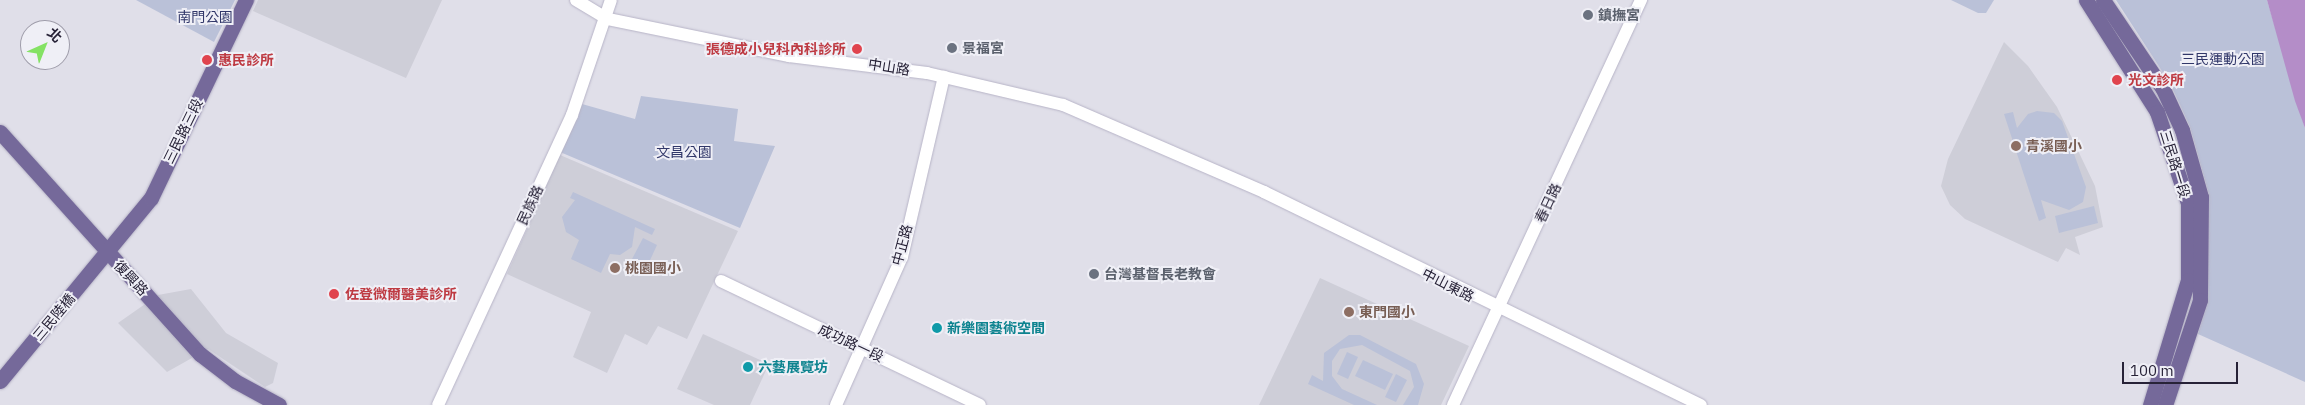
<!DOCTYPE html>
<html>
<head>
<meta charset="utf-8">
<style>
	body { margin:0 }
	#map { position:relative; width:2305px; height:405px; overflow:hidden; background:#e0dfe9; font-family:"IBM Plex Sans","Noto Sans TC",sans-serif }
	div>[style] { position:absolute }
	.built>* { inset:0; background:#ceced8 }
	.green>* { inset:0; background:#bac1d8 }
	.water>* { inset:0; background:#b48dc8 }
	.roads { filter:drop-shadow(0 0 1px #b7b4c7) drop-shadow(0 0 1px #b7b4c7) }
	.secondary>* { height:12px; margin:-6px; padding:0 6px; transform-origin:6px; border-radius:6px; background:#fff }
	.primary>* { height:15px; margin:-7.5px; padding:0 7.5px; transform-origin:7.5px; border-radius:7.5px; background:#75699a }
	.dots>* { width:14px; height:14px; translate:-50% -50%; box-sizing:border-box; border:2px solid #efeff6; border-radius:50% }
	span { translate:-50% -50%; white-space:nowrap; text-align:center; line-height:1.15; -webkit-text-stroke:4px #efeff6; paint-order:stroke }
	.worship-label { font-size:14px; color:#5b616d; font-weight:700 }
	.left { translate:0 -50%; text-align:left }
	.park-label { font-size:14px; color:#313769 }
	.health-label { font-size:14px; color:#be3a42; font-weight:700 }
	.right { translate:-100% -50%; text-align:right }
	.street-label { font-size:14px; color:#272237 }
	.education-label { font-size:14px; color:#785e54; font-weight:700 }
	.culture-label { font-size:14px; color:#0d838f; font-weight:700 }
	.north { position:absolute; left:20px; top:20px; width:50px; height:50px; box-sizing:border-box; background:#efeff6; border:1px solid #9f9daa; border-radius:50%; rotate:44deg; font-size:14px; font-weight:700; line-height:20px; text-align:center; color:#272237 }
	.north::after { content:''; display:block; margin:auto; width:18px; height:22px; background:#84e264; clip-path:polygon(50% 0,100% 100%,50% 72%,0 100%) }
	.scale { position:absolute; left:2122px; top:362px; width:116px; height:22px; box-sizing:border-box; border:2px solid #272237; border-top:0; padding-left:6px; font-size:15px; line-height:18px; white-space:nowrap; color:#272237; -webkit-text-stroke:4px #efeff6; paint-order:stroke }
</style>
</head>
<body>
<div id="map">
	<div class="built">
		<i style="clip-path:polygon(258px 0,442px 0,406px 78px,253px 11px)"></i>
		<i style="clip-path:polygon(2004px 42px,2028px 66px,2057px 107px,2095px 186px,2103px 227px,2075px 237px,2080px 255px,2066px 248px,2058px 262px,1965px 219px,1950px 205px,1941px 186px,1948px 159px)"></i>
		<i style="clip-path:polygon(560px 155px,738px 231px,687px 339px,658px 326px,647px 345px,625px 334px,607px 373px,573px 357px,591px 312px,507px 274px)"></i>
		<i style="clip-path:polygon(1320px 278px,1469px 346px,1441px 405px,1259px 405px)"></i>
		<i style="clip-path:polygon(191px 289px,226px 333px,278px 363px,273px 383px,265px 387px,208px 349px,167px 372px,118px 323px,158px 295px)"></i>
		<i style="clip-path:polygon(703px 334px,769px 364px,750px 405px,714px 405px,677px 389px)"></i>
	</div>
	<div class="green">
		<i style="clip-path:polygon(136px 0,235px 0,214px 42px)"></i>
		<i style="clip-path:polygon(1951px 0,1994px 0,1986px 13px,1978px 13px)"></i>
		<i style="clip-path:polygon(2116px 0,2267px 0,2305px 128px,2305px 382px,2198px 334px,2207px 301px,2209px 195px,2190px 127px,2171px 85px)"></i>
		<i style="clip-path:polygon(641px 96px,738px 109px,734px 141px,775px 146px,740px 228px,560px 152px,582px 104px,635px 119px)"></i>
		<i style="clip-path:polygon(2037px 111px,2054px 113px,2062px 121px,2086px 187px,2083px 202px,2069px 210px,2041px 200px,2046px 218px,2039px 221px,2004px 114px,2013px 112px,2017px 128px,2028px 114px)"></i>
		<i style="clip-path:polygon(573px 192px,655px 229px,652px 235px,635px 227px,632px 247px,620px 255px,610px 254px,601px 273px,571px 259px,579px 240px,566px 232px,562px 217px,575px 200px,570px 198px)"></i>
		<i style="clip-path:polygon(2094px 206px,2098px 223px,2059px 233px,2055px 216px)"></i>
		<i style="clip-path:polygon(643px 238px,657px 245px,646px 269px,631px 261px)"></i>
		<i style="clip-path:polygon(1349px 335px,1360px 335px,1416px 364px,1424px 384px,1418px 405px,1403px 405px,1414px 387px,1410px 371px,1362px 345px,1340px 349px,1332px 361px,1332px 376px,1342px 389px,1377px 405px,1354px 405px,1308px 384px,1312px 375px,1323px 381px,1324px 353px)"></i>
		<i style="clip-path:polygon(1347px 352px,1358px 357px,1348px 379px,1337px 374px)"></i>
		<i style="clip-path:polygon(1363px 360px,1393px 374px,1385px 390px,1355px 376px)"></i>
		<i style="clip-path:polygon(1396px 374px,1407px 380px,1396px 402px,1385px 397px)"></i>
	</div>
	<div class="water">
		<i style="clip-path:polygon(2267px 0,2305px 0,2305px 128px,2295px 101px)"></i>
	</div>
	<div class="roads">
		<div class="secondary">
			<i style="left:576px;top:0;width:37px;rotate:31deg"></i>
			<i style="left:608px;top:19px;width:185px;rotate:11.6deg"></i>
			<i style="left:789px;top:56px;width:139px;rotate:7deg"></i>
			<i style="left:927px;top:73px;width:140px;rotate:13.2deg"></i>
			<i style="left:1063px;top:105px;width:219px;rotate:23.4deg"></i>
			<i style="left:1264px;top:192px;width:486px;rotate:26deg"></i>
			<i style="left:721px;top:281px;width:287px;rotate:25.6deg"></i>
			<i style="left:438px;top:405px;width:319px;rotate:-65.2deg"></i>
			<i style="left:572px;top:115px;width:121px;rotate:-71.3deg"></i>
			<i style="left:836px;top:405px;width:162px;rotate:-66deg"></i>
			<i style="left:902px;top:257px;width:185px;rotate:-76.9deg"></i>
			<i style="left:1453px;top:405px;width:447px;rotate:-65.1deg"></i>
		</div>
		<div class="primary">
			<i style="left:2086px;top:0;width:133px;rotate:57.6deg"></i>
			<i style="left:2157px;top:112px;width:96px;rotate:71.2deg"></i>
			<i style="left:2188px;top:203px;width:77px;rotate:90deg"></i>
			<i style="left:2188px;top:280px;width:131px;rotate:106.9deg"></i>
			<i style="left:2103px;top:0;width:107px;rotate:56deg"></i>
			<i style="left:2163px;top:89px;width:45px;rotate:65.1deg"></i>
			<i style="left:2182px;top:130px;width:70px;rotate:74.2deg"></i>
			<i style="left:2201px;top:197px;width:103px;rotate:90.6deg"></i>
			<i style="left:2200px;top:300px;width:111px;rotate:108.4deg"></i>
			<i style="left:0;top:132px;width:299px;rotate:48deg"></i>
			<i style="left:200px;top:354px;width:44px;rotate:37.6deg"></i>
			<i style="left:235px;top:381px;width:50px;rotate:28.6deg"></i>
			<i style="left:0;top:381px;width:237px;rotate:-50.5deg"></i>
			<i style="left:151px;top:198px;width:220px;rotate:-64.4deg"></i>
		</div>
	</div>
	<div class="dots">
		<i style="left:1588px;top:15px;background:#6b7280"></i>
		<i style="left:952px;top:48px;background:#6b7280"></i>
		<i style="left:857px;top:49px;background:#e0444e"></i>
		<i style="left:207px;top:60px;background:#e0444e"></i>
		<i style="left:2117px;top:80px;background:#e0444e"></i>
		<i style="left:2016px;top:146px;background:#8d6e63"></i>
		<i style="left:615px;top:268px;background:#8d6e63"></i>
		<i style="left:1094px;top:274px;background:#6b7280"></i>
		<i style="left:334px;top:294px;background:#e0444e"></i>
		<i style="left:1349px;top:312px;background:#8d6e63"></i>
		<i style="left:937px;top:328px;background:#0f9aa8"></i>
		<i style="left:748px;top:367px;background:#0f9aa8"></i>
	</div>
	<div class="worship-label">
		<span class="left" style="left:1598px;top:15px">鎮撫宮</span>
		<span class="left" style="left:962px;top:48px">景福宮</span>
		<span class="left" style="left:1104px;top:274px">台灣基督長老教會</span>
	</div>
	<div class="park-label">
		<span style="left:205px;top:17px">南門公園</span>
		<span style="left:2223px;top:59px">三民運動公園</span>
		<span style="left:684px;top:152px">文昌公園</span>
	</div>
	<div class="health-label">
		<span class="right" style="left:846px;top:49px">張德成小兒科內科診所</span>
		<span class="left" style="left:218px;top:60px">惠民診所</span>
		<span class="left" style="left:2128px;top:80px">光文診所</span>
		<span class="left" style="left:345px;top:294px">佐登微爾醫美診所</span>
	</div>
	<div class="street-label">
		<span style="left:889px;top:67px;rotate:9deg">中山路</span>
		<span style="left:183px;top:131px;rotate:-64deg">三民路三段</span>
		<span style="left:2175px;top:164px;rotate:73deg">三民路一段</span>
		<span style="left:1548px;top:203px;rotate:-65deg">春日路</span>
		<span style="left:530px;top:205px;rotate:-65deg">民族路</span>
		<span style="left:902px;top:245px;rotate:-75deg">中正路</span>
		<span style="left:131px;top:278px;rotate:47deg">復興路</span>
		<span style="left:1448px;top:285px;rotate:27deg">中山東路</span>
		<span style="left:54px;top:317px;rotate:-50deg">三民陸橋</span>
		<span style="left:851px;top:343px;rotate:25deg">成功路一段</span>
	</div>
	<div class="education-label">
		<span class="left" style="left:2026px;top:146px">青溪國小</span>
		<span class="left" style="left:625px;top:268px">桃園國小</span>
		<span class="left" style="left:1359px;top:312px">東門國小</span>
	</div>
	<div class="culture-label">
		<span class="left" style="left:947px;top:328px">新樂園藝術空間</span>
		<span class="left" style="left:758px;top:367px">六藝展覽坊</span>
	</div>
	<div class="north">北</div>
	<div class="scale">100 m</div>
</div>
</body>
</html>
